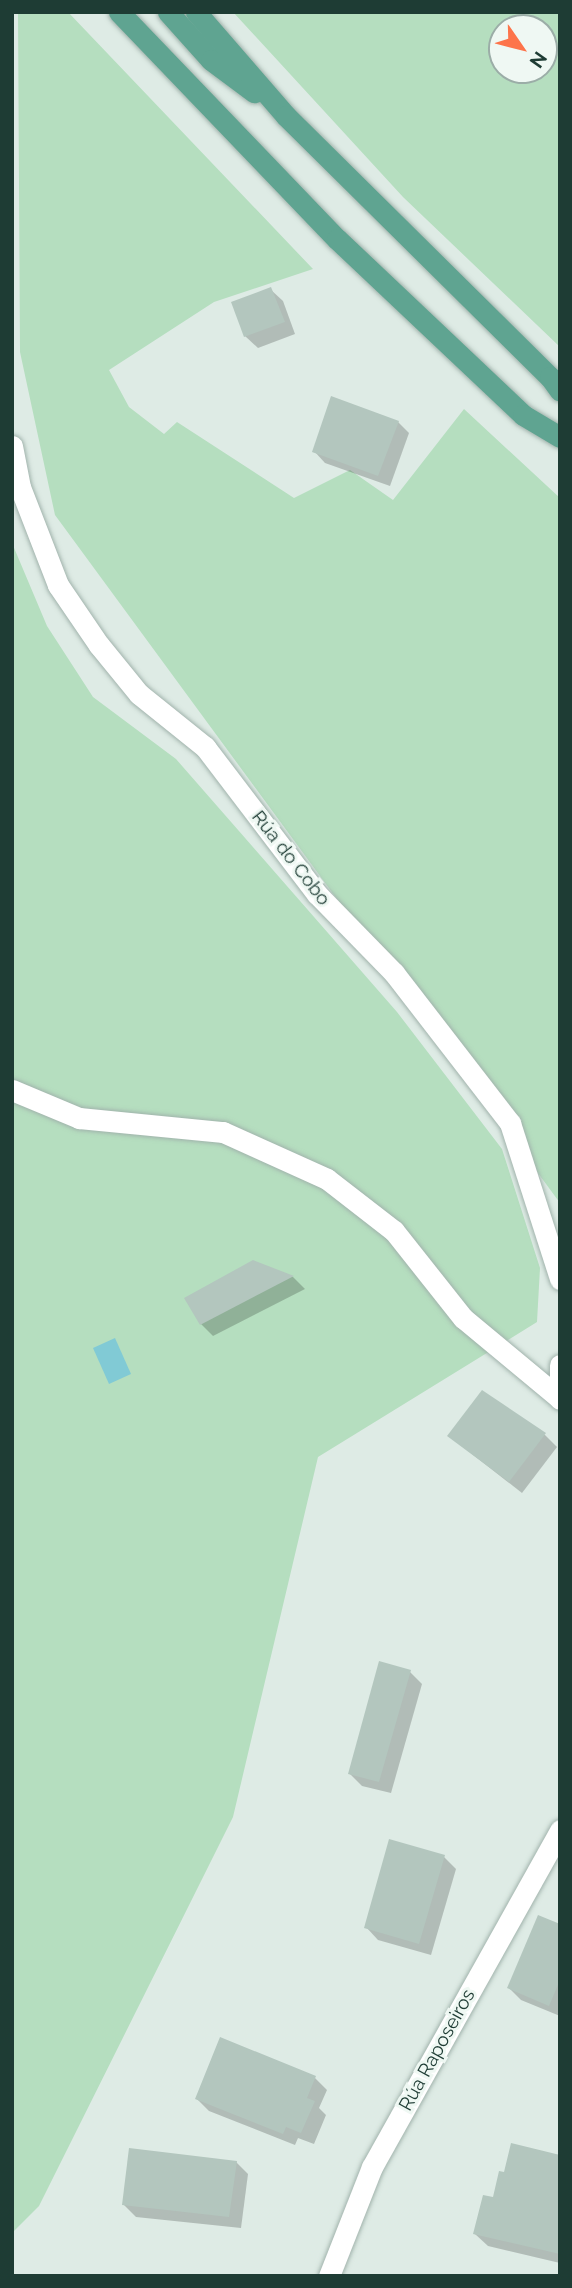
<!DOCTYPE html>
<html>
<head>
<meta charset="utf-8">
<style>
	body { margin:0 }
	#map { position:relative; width:572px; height:2288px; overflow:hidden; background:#deebe5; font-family:Raleway,sans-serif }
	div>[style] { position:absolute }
	.green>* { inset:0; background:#b5debf }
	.water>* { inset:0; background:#81cad5 }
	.shadow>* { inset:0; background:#0003 }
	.building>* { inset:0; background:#b3c6be }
	.roads { filter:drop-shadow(0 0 2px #a1b3ac) drop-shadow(0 0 2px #a1b3ac) }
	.street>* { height:21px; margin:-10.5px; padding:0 10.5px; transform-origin:10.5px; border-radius:10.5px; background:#fff }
	.primary>* { height:21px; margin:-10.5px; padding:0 10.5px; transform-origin:10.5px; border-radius:10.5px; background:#5fa491 }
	span { translate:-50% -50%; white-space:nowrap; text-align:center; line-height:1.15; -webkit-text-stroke:6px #eff8f3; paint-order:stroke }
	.street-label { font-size:19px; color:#1e3c34 }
	.frame { position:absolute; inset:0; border:14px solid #1e3c34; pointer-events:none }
	.north { position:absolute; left:488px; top:14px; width:70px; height:70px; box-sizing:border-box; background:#eff8f3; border:2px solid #9bada7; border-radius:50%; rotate:125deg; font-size:19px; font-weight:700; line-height:28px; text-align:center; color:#1e3c34 }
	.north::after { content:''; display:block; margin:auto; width:24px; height:32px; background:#fd744a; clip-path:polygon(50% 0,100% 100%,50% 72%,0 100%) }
</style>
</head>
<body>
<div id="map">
	<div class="green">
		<i style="clip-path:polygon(18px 12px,68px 12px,313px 269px,214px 302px,109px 370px,129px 407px,164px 434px,177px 422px,294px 498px,350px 470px,393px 500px,464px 409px,560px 498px,560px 1203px,55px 515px,20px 352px)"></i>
		<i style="clip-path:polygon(evenodd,233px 12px,560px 12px,560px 347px,403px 197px,233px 12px,502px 28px,544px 28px,544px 70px,502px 70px,502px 28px)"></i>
		<i style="clip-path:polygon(12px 543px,47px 626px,93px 697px,176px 759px,397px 1012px,502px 1149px,540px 1268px,537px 1322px,318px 1457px,233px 1817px,39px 2206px,12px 2233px)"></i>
	</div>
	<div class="water">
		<i style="clip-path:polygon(115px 1338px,131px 1374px,109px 1384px,93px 1348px)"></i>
	</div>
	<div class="shadow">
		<i style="clip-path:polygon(270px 289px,283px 301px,295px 334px,258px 348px,245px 336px)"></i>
		<i style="clip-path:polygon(398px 422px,409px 433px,390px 486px,325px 463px,314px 451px)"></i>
		<i style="clip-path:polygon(253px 1262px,293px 1277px,305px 1289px,213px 1336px,201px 1324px)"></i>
		<i style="clip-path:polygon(545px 1435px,557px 1447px,522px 1493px,449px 1436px)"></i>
		<i style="clip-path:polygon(410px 1672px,422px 1684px,391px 1793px,362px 1786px,350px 1774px)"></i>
		<i style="clip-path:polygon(444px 1857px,456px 1869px,431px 1955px,378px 1940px,366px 1927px)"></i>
		<i style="clip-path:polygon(560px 1926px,560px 2016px,521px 2000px,509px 1988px)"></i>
		<i style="clip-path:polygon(315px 2078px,327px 2090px,319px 2108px,326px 2115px,314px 2144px,298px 2138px,295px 2145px,209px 2111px,197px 2099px)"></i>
		<i style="clip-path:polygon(560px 2156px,560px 2263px,488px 2246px,475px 2234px,494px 2199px)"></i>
		<i style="clip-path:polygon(236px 2162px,248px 2174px,241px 2228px,136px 2217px,124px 2205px)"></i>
	</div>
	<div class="building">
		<i style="clip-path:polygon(271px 287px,285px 322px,244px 337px,231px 302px)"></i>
		<i style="clip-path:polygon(331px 396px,399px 421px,378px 476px,312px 452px)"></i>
		<i style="clip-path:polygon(253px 1260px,294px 1276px,200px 1325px,184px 1298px)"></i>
		<i style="clip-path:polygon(482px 1390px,546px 1433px,509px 1482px,447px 1436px)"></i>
		<i style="clip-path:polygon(379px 1661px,411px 1670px,379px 1782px,348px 1774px)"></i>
		<i style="clip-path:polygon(389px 1839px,445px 1855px,419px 1944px,364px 1928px)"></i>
		<i style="clip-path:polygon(538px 1915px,560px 1924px,560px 1980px,549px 2006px,507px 1988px)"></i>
		<i style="clip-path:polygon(220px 2037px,316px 2076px,307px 2098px,315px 2101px,301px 2133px,286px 2127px,283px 2134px,195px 2099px)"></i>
		<i style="clip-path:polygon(511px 2143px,560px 2155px,560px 2254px,473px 2234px,483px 2195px,493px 2197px,499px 2171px,504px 2172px)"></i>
		<i style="clip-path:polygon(129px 2148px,237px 2161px,229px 2217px,122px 2205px)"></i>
	</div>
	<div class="roads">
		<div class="street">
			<i style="left:12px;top:446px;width:42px;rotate:79deg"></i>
			<i style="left:20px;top:487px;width:105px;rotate:68.8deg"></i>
			<i style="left:58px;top:585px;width:73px;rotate:55.7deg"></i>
			<i style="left:99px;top:645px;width:63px;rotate:50.8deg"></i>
			<i style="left:139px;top:694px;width:85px;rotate:38.8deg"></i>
			<i style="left:205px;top:747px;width:185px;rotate:52.7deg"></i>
			<i style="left:317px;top:894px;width:110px;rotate:45.7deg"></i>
			<i style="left:394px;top:973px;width:190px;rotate:52.3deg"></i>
			<i style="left:510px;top:1123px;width:164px;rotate:72.2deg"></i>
			<i style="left:12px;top:1090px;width:73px;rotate:22.7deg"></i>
			<i style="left:79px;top:1118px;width:145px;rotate:5.6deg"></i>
			<i style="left:223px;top:1132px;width:114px;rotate:24.3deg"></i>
			<i style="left:327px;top:1179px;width:85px;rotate:37.8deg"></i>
			<i style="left:394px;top:1231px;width:111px;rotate:51.6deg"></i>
			<i style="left:463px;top:1318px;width:124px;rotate:39.7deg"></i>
			<i style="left:560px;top:1365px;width:34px;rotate:90deg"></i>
			<i style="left:329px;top:2276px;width:117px;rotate:-68.5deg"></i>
			<i style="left:372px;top:2167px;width:386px;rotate:-60.8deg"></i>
		</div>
		<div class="primary">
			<i style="left:119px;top:12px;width:315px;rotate:46.2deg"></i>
			<i style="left:337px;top:239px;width:256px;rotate:43.4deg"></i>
			<i style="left:523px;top:415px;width:43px;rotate:30.7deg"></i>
			<i style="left:168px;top:12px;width:64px;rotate:48.1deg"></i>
			<i style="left:211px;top:60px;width:54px;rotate:36.7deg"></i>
			<i style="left:196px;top:12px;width:138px;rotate:49.1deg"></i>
			<i style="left:286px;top:116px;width:371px;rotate:44.7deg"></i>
			<i style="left:550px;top:377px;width:17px;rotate:54deg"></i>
		</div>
	</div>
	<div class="street-label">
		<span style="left:291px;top:858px;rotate:52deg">Rúa do Cobo</span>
		<span style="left:437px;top:2050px;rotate:-61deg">Rúa Raposeiros</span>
	</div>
	<div class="frame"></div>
	<div class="north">N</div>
</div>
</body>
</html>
